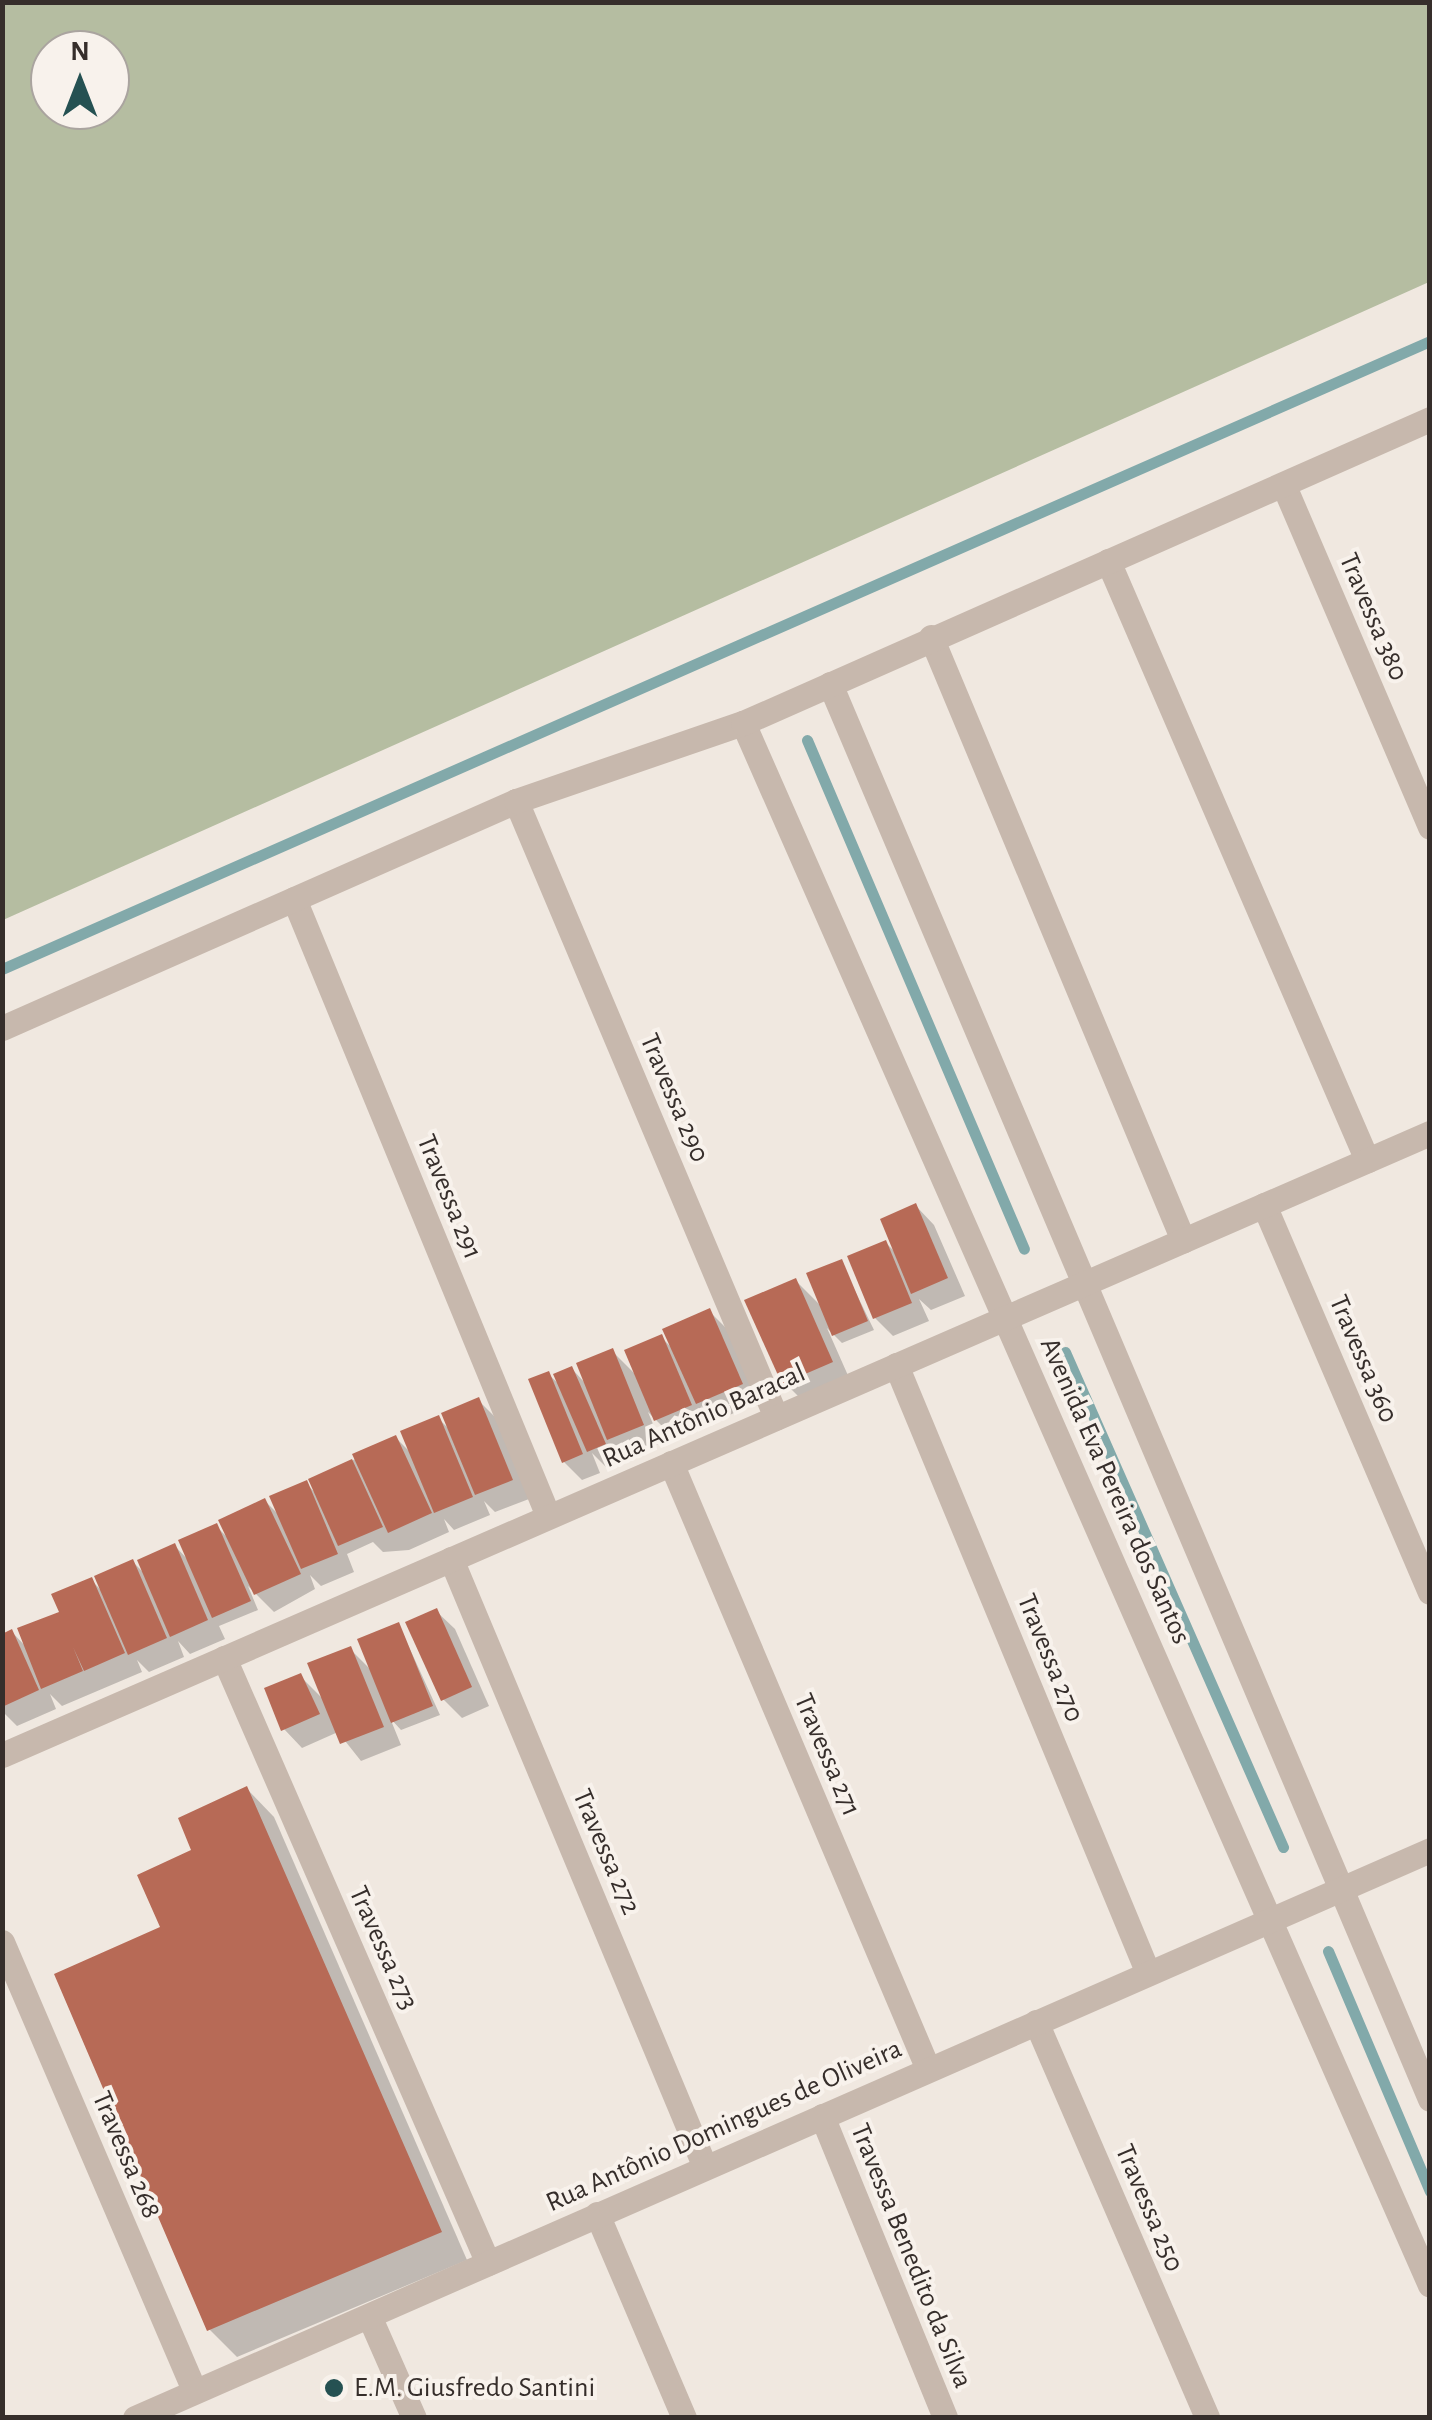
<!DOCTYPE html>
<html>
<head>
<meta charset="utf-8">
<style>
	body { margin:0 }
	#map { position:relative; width:1432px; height:2420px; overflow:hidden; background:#f0e8e0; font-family:"Alegreya Sans",sans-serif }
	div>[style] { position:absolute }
	.green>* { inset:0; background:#b5bda1 }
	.shadow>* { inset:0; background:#0003 }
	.stream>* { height:11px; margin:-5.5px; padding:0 5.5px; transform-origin:5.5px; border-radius:5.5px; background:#82a9aa }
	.building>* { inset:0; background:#b76a56 }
	.minor>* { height:25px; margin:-12.5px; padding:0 12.5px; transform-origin:12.5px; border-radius:12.5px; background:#c7b8ad }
	.dots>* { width:28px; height:28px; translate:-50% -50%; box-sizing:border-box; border:5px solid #f8f2ec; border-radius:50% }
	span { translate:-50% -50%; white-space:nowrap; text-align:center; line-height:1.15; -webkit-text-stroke:8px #f8f2ec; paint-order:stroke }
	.street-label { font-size:28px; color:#362e2b }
	.poi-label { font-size:28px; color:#362e2b }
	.left { translate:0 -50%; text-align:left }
	.frame { position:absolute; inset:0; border:5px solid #362e2b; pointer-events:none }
	.north { position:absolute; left:30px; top:30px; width:100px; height:100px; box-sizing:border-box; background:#f8f2ec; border:2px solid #aaa49f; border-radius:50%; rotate:0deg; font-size:28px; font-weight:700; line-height:40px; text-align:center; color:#362e2b }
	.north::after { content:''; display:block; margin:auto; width:35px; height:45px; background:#255152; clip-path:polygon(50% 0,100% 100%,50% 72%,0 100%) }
</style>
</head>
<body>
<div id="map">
	<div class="green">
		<i style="clip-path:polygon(evenodd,2px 3px,1429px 3px,1429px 282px,3px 920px,2px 3px,50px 50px,110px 50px,110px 110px,50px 110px,50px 50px)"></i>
	</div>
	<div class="shadow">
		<i style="clip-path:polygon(916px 1206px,934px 1225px,965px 1296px,931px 1310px,919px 1299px,929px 1321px,893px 1336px,875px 1318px,886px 1243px,897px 1254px)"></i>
		<i style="clip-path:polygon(841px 1262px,874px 1330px,842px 1343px,827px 1328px,850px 1380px,803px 1401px,784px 1382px,796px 1281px,823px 1308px)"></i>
		<i style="clip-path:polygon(709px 1311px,727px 1329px,759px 1402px,716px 1421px,701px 1406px,708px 1423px,674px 1438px,648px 1412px,661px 1443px,627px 1457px,616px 1445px,623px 1462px,608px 1469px,592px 1453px,600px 1473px,582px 1480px,564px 1462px,548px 1374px,561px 1386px,572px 1369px,587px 1385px,612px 1351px,637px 1376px,661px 1337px,674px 1350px)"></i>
		<i style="clip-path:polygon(478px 1400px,497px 1419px,529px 1499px,495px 1512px,484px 1501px,490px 1515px,454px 1530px,444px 1519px,449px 1532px,409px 1550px,383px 1552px,373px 1542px,347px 1554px,354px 1572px,321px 1586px,310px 1575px,315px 1589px,274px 1612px,248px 1586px,258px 1610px,219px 1626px,225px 1639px,190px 1654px,178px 1641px,184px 1657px,149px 1672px,137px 1660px,142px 1672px,62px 1706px,50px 1694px,56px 1709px,17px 1726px,2px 1711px,2px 1637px,12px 1632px,28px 1649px,91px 1580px,103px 1592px,133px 1562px,146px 1575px,175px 1546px,190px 1562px,216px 1526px,230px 1540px,265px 1501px,281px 1517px,306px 1483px,318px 1496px,336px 1469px,396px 1438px,412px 1454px,438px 1418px,451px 1431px)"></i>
		<i style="clip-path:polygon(436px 1611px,455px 1629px,489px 1706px,462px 1718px,443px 1699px)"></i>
		<i style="clip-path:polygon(399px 1625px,440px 1715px,401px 1730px,390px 1718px,401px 1745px,361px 1761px,338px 1732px,302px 1748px,284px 1729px,300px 1676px,324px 1700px,350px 1649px,373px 1672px)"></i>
		<i style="clip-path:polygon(247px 1789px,274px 1817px,467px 2260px,237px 2357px,209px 2329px,163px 1928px,195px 1852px)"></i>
	</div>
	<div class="stream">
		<i style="left:807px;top:740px;width:553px;rotate:66.91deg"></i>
		<i style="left:2px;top:969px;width:1560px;rotate:-23.74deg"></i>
		<i style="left:1065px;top:1352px;width:541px;rotate:66.23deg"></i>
		<i style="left:1328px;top:1951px;width:261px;rotate:67deg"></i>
	</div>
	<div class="building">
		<i style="clip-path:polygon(916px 1203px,948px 1278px,911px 1294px,880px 1219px)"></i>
		<i style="clip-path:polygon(886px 1240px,912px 1303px,873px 1319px,847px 1256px)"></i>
		<i style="clip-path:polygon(842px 1259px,868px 1321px,832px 1336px,806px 1273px)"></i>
		<i style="clip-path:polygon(796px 1278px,833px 1362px,782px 1384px,744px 1300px)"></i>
		<i style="clip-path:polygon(710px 1308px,743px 1384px,696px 1404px,662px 1329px)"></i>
		<i style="clip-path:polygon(662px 1334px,692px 1405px,654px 1421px,624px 1350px)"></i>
		<i style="clip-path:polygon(613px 1348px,644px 1425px,607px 1440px,576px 1363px)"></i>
		<i style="clip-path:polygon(572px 1366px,606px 1444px,587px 1452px,553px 1374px)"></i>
		<i style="clip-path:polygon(549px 1371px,583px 1454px,562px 1463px,528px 1379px)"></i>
		<i style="clip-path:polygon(479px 1397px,513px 1480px,475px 1495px,441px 1413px)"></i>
		<i style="clip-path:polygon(439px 1415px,473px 1497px,434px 1513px,400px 1431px)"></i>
		<i style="clip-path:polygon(396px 1435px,432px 1513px,388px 1533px,352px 1454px)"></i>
		<i style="clip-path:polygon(352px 1459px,383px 1527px,338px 1546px,308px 1479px)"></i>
		<i style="clip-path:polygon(307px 1480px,338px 1554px,301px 1569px,269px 1496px)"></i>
		<i style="clip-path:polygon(265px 1498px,301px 1574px,254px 1595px,218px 1520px)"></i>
		<i style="clip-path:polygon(217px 1523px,251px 1601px,212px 1618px,178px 1540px)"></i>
		<i style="clip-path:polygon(175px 1543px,208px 1620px,170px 1637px,137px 1560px)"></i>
		<i style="clip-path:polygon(133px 1559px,167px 1638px,128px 1655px,94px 1576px)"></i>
		<i style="clip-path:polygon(92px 1577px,125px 1653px,84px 1671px,73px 1647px,83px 1671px,41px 1689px,17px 1628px,59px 1612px,51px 1594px)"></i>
		<i style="clip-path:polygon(437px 1608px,472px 1687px,441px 1701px,405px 1622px)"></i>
		<i style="clip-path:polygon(399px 1622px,433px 1706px,391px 1723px,357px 1639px)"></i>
		<i style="clip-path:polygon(12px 1629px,39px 1690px,2px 1707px,2px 1634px)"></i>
		<i style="clip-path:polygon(351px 1646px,384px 1727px,340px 1744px,307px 1663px)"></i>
		<i style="clip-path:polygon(301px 1673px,320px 1714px,281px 1731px,264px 1688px)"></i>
		<i style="clip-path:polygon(247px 1786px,442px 2232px,207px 2331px,54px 1974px,160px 1927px,137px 1875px,191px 1850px,178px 1818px)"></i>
	</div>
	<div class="minor">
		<i style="left:1284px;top:486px;width:371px;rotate:66.8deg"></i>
		<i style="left:1108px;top:561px;width:653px;rotate:66.62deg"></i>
		<i style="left:931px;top:637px;width:654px;rotate:67.32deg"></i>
		<i style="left:830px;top:684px;width:1537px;rotate:67.02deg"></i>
		<i style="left:743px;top:723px;width:1706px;rotate:66.26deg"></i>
		<i style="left:516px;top:801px;width:669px;rotate:67.12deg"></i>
		<i style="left:294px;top:899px;width:667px;rotate:67.62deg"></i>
		<i style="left:2px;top:1028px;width:562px;rotate:-23.83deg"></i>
		<i style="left:516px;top:801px;width:240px;rotate:-19deg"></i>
		<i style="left:743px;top:723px;width:751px;rotate:-23.87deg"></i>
		<i style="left:1264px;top:1205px;width:421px;rotate:66.8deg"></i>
		<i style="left:896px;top:1365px;width:658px;rotate:67.49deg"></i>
		<i style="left:671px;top:1463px;width:658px;rotate:67.02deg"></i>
		<i style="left:451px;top:1559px;width:659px;rotate:67.33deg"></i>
		<i style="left:224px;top:1658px;width:660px;rotate:66.43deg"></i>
		<i style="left:2px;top:1755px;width:1558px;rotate:-23.54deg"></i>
		<i style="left:2px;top:1942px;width:488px;rotate:66.8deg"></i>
		<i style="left:1036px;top:2022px;width:431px;rotate:66.6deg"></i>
		<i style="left:822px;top:2116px;width:326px;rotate:67.8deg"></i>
		<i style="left:597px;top:2214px;width:222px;rotate:66.9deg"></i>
		<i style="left:370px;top:2318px;width:109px;rotate:66.3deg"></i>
		<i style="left:135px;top:2418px;width:1414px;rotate:-23.68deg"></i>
	</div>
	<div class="dots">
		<i style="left:334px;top:2388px;background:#255152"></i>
	</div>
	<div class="street-label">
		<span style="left:1373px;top:617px;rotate:67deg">Travessa 380</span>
		<span style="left:674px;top:1098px;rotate:67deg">Travessa 290</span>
		<span style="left:449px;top:1197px;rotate:68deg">Travessa 291</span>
		<span style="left:1363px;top:1359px;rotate:67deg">Travessa 360</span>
		<span style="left:704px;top:1416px;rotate:-24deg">Rua Antônio Baracal</span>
		<span style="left:1115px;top:1491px;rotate:66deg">Avenida Eva Pereira dos Santos</span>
		<span style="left:1050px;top:1658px;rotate:68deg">Travessa 270</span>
		<span style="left:827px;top:1755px;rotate:67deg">Travessa 271</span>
		<span style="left:606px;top:1852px;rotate:67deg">Travessa 272</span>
		<span style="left:383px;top:1948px;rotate:66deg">Travessa 273</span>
		<span style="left:724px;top:2126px;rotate:-24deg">Rua Antônio Domingues de Oliveira</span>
		<span style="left:126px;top:2155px;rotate:67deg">Travessa 268</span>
		<span style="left:1149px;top:2208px;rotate:67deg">Travessa 250</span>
		<span style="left:911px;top:2256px;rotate:68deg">Travessa Benedito da Silva</span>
	</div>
	<div class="poi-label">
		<span class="left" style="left:354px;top:2388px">E.M. Giusfredo Santini</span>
	</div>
	<div class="frame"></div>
	<div class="north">N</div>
</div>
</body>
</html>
